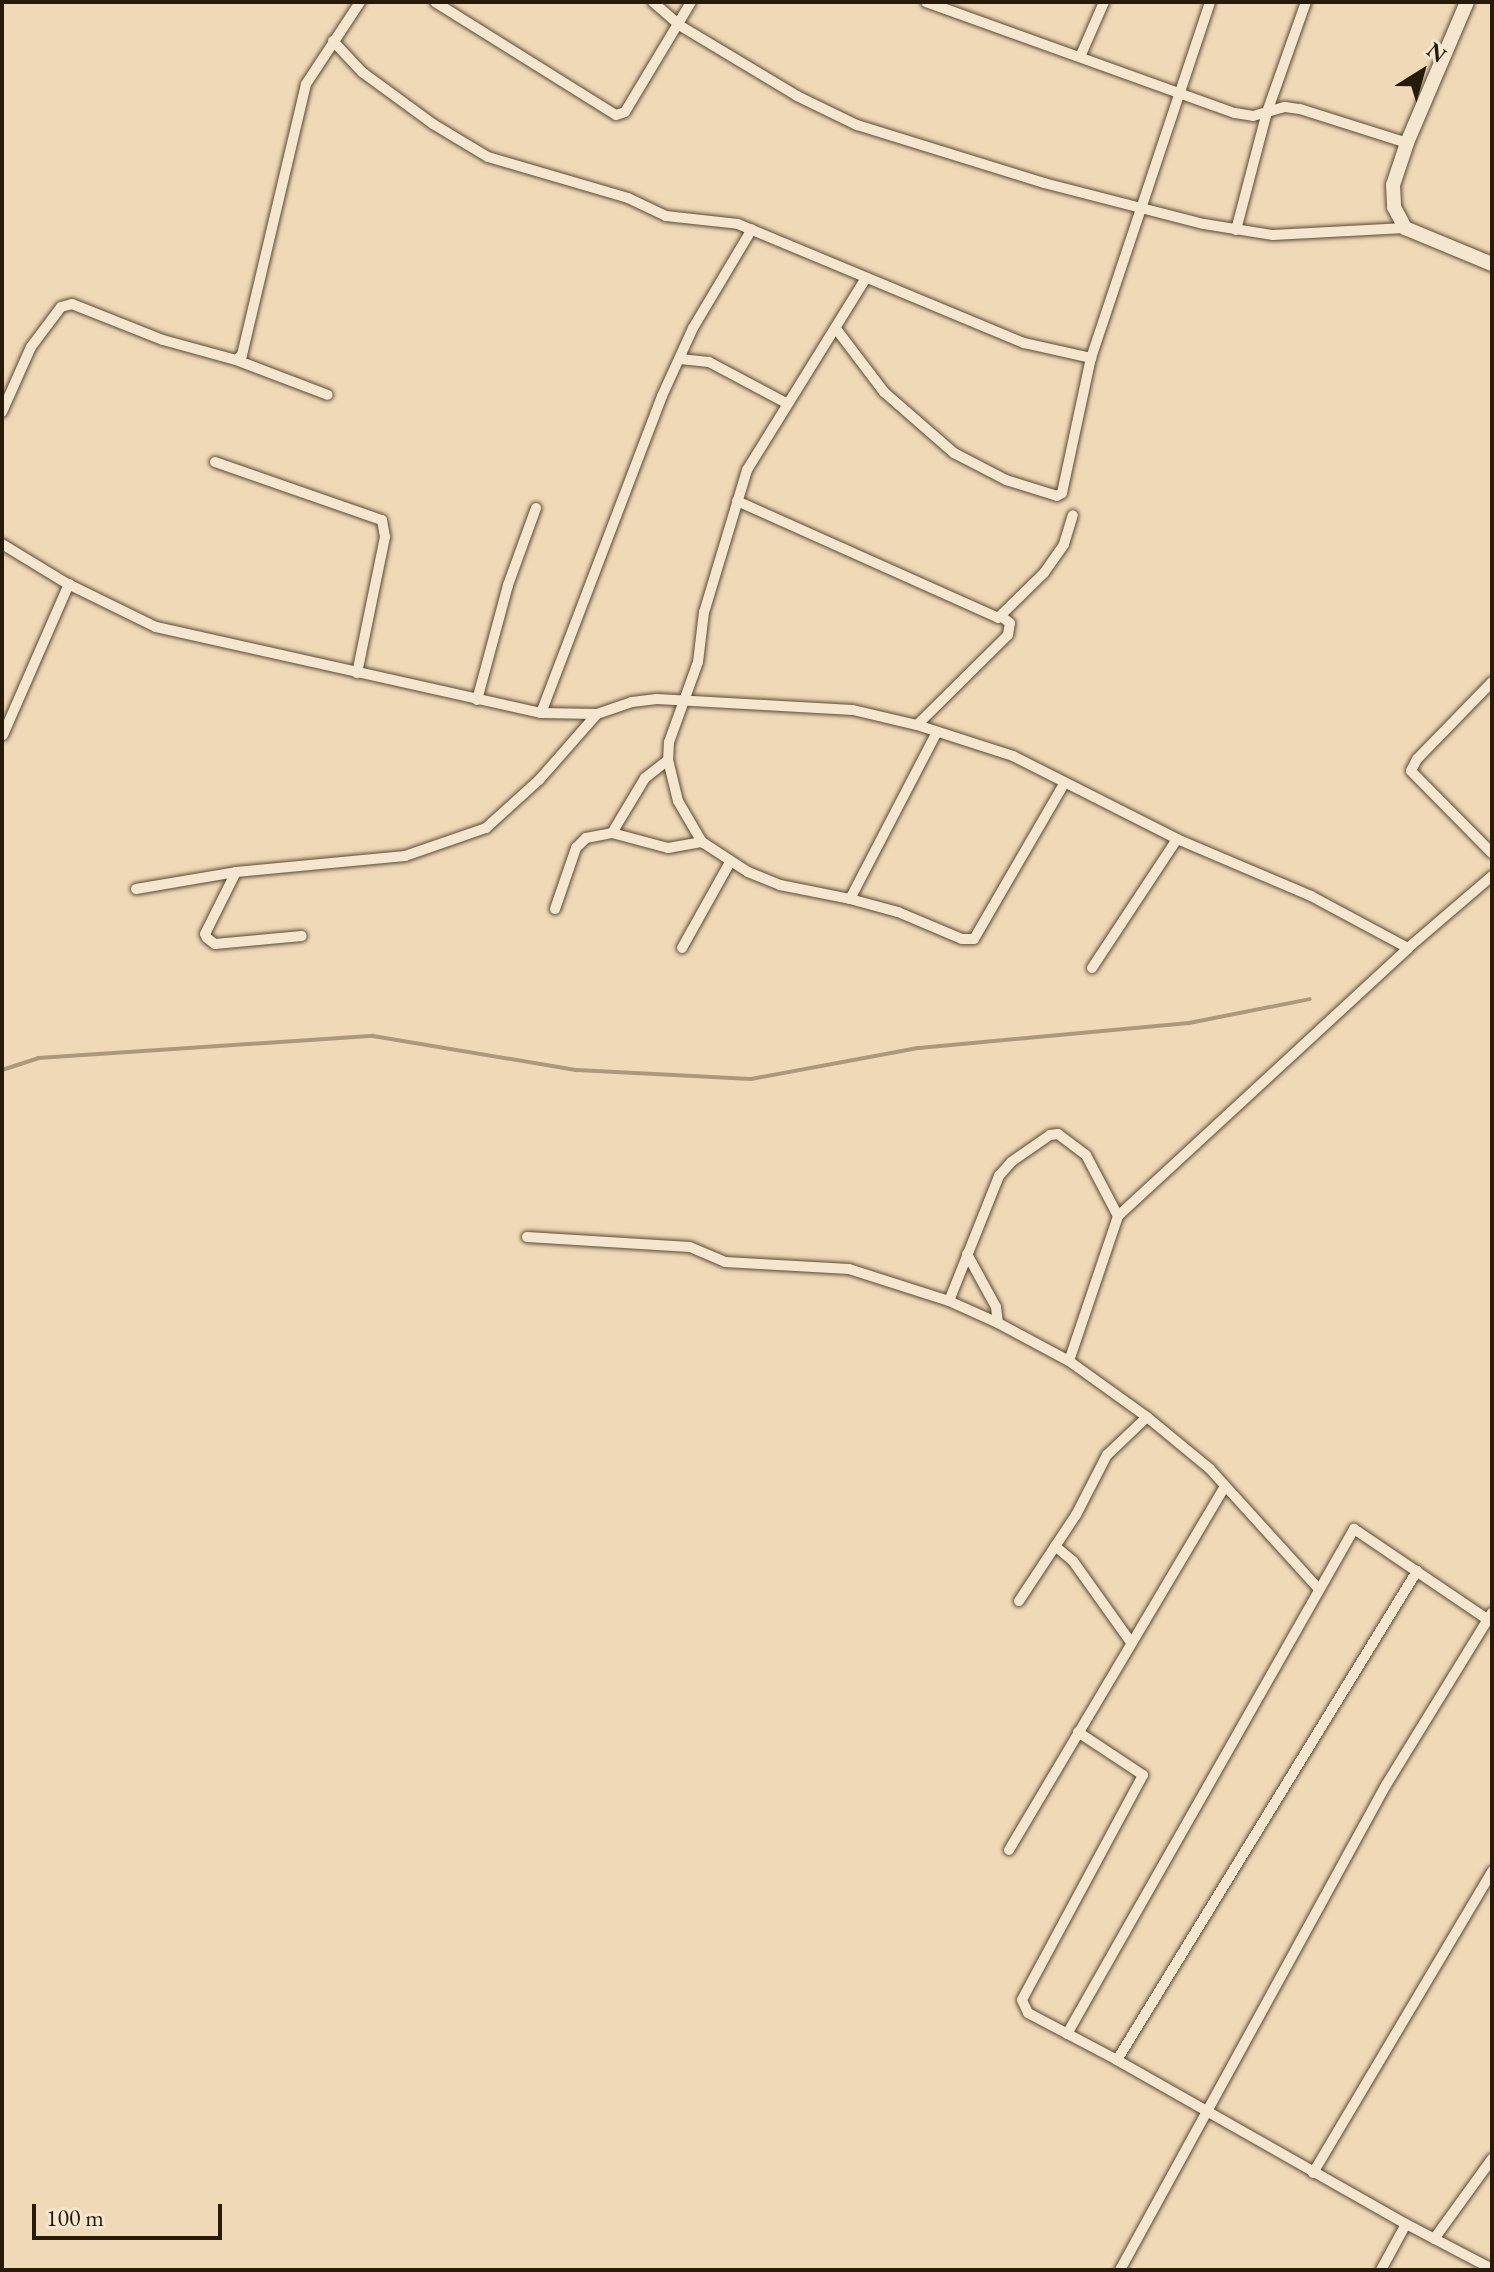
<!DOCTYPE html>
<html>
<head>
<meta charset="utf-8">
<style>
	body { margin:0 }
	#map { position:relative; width:1494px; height:2272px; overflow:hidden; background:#f0d9b7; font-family:"EB Garamond",serif }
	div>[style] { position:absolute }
	.stream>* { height:4px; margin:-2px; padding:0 2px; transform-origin:2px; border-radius:2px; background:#ac987c }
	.roads { filter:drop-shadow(0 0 2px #594a34) drop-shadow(0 0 2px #594a34) }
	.street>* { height:10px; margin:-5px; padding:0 5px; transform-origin:5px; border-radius:5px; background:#f5e6d0 }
	.secondary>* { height:14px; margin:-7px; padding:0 7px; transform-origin:7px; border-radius:7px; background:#f5e6d0 }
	span { translate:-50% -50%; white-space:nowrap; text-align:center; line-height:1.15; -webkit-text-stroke:7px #f5e6d0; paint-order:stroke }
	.frame { position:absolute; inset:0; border:4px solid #271a09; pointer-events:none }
	.north { position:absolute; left:1382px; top:32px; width:80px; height:80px; -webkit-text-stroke:6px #f5e6d0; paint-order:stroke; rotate:37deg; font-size:22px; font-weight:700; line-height:32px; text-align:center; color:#271a09 }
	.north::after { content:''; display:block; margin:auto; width:28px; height:36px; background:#271a09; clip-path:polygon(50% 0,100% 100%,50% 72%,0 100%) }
	.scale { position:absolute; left:32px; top:2204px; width:190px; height:36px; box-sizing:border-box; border:4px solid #271a09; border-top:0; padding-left:10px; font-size:24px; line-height:28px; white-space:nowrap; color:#271a09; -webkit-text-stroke:6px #f5e6d0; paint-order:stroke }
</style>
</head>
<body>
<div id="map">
	<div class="stream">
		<i style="left:2px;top:1070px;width:38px;rotate:-18deg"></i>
		<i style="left:38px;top:1058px;width:336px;rotate:-3.8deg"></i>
		<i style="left:373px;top:1036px;width:207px;rotate:9.5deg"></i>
		<i style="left:577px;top:1070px;width:174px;rotate:3deg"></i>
		<i style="left:751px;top:1079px;width:171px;rotate:-10.5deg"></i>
		<i style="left:919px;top:1048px;width:271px;rotate:-5.3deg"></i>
		<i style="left:1189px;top:1023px;width:123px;rotate:-11.2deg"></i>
	</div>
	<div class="roads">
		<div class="street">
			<i style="left:435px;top:2px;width:213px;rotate:32deg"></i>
			<i style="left:616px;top:115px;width:9px;rotate:-18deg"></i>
			<i style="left:625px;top:112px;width:128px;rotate:-59deg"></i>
			<i style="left:653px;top:2px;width:35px;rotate:41deg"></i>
			<i style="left:679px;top:25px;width:138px;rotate:31deg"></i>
			<i style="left:797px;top:96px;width:67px;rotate:25.8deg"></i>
			<i style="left:857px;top:125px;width:196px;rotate:17.2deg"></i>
			<i style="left:1044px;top:183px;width:165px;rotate:14.4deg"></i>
			<i style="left:1204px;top:224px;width:70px;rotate:9.1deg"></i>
			<i style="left:1273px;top:235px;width:132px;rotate:-3deg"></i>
			<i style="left:926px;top:2px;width:328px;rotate:19.8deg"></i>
			<i style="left:1235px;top:113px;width:18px;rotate:9deg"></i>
			<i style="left:1253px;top:116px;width:33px;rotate:-16deg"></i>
			<i style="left:1285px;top:107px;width:15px;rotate:8deg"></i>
			<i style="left:1300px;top:109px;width:112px;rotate:17.6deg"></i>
			<i style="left:333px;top:41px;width:42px;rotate:46.9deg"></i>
			<i style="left:362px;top:72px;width:88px;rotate:36.2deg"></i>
			<i style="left:433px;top:124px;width:64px;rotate:31deg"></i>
			<i style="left:488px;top:157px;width:146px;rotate:16.3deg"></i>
			<i style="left:628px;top:198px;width:42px;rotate:25.3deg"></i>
			<i style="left:666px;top:216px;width:72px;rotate:6.3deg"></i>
			<i style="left:738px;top:224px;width:310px;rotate:22.6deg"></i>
			<i style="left:1024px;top:343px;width:69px;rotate:12.6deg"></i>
			<i style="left:1080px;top:57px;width:60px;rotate:-66.4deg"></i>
			<i style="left:1236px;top:230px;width:122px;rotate:-75.3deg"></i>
			<i style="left:1267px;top:112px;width:117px;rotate:-70.5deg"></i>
			<i style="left:866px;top:278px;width:226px;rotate:121.8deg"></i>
			<i style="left:747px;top:470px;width:148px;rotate:106.8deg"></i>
			<i style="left:704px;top:612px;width:50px;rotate:96.8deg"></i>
			<i style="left:698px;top:662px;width:85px;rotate:109.9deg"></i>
			<i style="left:669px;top:742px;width:18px;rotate:93deg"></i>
			<i style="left:668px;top:760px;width:42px;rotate:76.3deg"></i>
			<i style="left:678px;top:801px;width:48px;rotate:59.7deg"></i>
			<i style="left:702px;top:842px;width:55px;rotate:33.1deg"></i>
			<i style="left:748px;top:872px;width:35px;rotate:22deg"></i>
			<i style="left:780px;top:885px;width:71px;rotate:11.3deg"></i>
			<i style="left:850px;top:899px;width:188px;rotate:-62.5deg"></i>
			<i style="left:837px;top:330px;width:78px;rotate:52.8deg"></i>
			<i style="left:884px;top:392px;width:93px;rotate:41.1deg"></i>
			<i style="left:954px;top:453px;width:59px;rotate:27.4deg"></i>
			<i style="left:1006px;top:480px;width:53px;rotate:17.4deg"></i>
			<i style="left:1057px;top:496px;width:6px;rotate:-31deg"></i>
			<i style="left:1062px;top:493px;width:138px;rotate:-77.9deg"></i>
			<i style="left:1091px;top:358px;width:375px;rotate:-71.5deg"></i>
			<i style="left:680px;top:359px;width:29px;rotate:6deg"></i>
			<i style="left:709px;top:362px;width:89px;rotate:28deg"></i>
			<i style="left:236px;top:360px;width:8px;rotate:-40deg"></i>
			<i style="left:242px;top:355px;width:278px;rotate:-76.7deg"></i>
			<i style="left:306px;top:84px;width:98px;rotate:-56.6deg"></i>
			<i style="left:2px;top:412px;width:71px;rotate:-66deg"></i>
			<i style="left:31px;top:347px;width:50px;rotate:-53.1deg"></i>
			<i style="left:61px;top:307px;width:11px;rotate:-15deg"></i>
			<i style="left:72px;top:304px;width:98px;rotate:21.6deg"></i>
			<i style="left:163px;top:340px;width:76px;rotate:15.3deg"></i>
			<i style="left:236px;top:360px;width:98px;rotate:20.8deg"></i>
			<i style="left:215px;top:462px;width:177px;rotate:19.2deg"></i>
			<i style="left:382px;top:520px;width:17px;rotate:80deg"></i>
			<i style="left:385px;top:537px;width:139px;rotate:101.6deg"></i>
			<i style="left:737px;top:501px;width:286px;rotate:24.1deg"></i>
			<i style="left:998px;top:618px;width:64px;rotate:-44.4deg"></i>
			<i style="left:1044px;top:573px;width:35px;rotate:-55deg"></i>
			<i style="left:1064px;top:544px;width:30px;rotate:-73deg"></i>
			<i style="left:2px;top:544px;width:75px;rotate:31.4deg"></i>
			<i style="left:66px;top:583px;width:100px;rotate:26.1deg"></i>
			<i style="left:156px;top:627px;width:394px;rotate:12.6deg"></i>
			<i style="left:541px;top:713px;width:56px;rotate:1deg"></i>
			<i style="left:597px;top:714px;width:37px;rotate:-19deg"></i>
			<i style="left:632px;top:702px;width:25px;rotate:-7deg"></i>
			<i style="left:657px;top:699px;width:196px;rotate:3.2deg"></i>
			<i style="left:853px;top:710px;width:66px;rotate:13.2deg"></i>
			<i style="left:917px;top:725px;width:101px;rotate:17.9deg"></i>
			<i style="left:1013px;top:756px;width:184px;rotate:26.8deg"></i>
			<i style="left:1177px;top:839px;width:146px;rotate:23deg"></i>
			<i style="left:1311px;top:896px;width:110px;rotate:28.2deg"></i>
			<i style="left:1492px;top:682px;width:107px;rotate:134.2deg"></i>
			<i style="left:1417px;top:759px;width:13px;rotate:117deg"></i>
			<i style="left:1411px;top:771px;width:115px;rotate:45.4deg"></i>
			<i style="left:477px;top:700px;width:119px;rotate:-74.9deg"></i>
			<i style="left:508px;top:585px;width:82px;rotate:-70deg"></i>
			<i style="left:541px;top:713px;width:339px;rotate:-69.1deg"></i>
			<i style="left:662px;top:396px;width:75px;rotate:-65.5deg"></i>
			<i style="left:693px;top:328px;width:115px;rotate:-59.2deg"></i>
			<i style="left:917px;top:725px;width:128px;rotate:-44.7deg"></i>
			<i style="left:1008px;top:635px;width:12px;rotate:-81deg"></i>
			<i style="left:1010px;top:623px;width:10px;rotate:-143deg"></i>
			<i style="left:3px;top:735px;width:165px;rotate:-66.4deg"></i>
			<i style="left:612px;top:833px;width:64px;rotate:-59deg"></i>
			<i style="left:645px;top:778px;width:29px;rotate:-38deg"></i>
			<i style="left:236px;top:872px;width:69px;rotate:116.6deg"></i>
			<i style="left:205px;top:934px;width:4px;rotate:63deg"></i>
			<i style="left:207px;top:938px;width:10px;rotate:37deg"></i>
			<i style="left:215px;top:944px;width:87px;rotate:-5.3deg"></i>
			<i style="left:136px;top:889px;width:101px;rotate:-9.6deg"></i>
			<i style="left:236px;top:872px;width:170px;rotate:-5.4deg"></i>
			<i style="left:405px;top:856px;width:86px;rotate:-19.1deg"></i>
			<i style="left:486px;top:828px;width:72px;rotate:-42.2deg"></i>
			<i style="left:539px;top:780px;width:88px;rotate:-48.7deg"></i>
			<i style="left:850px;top:899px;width:50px;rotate:15.2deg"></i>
			<i style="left:898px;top:912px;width:69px;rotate:22.9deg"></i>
			<i style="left:962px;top:939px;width:12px"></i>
			<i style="left:974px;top:939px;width:181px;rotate:-59.9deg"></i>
			<i style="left:555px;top:909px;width:65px;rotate:-71deg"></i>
			<i style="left:576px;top:848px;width:14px;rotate:-45deg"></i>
			<i style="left:586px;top:838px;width:26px;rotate:-11deg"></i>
			<i style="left:612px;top:833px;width:58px;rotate:15deg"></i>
			<i style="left:668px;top:848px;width:35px;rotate:-10deg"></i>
			<i style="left:682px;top:948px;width:98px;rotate:-60.8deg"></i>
			<i style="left:1092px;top:968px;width:154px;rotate:-56.6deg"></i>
			<i style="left:527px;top:1237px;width:163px;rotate:3.5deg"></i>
			<i style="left:690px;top:1247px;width:38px;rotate:23deg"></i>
			<i style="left:725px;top:1262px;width:124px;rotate:3.2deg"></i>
			<i style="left:849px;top:1269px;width:105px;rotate:17.7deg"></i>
			<i style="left:949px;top:1301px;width:54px;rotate:24.2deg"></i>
			<i style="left:998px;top:1323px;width:81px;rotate:28.2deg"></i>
			<i style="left:1069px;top:1361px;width:96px;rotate:35.7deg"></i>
			<i style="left:967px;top:1254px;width:60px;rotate:61.3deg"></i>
			<i style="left:996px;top:1307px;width:16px;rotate:83deg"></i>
			<i style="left:949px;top:1301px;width:135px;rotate:-68.2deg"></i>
			<i style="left:999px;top:1176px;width:18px;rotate:-49deg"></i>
			<i style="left:1011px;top:1162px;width:47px;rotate:-34.7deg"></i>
			<i style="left:1050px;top:1135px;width:8px;rotate:-7deg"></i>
			<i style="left:1058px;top:1134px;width:35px;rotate:37deg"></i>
			<i style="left:1086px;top:1155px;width:69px;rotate:62.3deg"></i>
			<i style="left:1069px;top:1361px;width:153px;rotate:-71.3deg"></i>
			<i style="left:1118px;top:1216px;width:395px;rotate:-42.7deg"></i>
			<i style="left:1408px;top:948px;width:111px;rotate:-40.6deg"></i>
			<i style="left:1055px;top:1546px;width:23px;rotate:40deg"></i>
			<i style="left:1073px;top:1561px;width:98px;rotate:54.5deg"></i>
			<i style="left:1019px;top:1601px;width:103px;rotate:-56.5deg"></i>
			<i style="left:1076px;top:1515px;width:68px;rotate:-62.7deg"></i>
			<i style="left:1107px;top:1455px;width:55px;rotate:-43.5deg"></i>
			<i style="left:1147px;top:1417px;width:82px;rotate:39.5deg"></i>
			<i style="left:1210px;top:1469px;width:162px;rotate:47.8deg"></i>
			<i style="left:1078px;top:1732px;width:78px;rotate:33.5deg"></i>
			<i style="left:1143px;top:1775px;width:255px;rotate:118.3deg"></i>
			<i style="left:1022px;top:2000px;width:14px;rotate:65deg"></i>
			<i style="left:1028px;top:2013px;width:101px;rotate:27.8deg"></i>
			<i style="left:1117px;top:2060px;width:332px;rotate:29.6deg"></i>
			<i style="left:1406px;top:2224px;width:97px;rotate:27.6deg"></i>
			<i style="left:1009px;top:1850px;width:421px;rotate:-59.3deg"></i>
			<i style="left:1067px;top:2034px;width:581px;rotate:-60.39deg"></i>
			<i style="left:1354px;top:1529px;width:164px;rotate:34.1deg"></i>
			<i style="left:1117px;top:2060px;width:574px;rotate:-58.47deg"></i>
			<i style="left:1313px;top:2173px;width:351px;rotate:-59.3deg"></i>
			<i style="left:1434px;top:2239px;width:99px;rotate:-54.1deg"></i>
			<i style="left:1120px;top:2270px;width:553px;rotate:-61.26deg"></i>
			<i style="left:1386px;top:1785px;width:202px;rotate:-58.4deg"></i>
			<i style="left:1381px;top:2270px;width:52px;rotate:-61.5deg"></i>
		</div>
		<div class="secondary">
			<i style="left:1467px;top:2px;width:153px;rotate:113.1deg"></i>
			<i style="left:1407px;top:143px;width:44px;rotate:108.4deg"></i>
			<i style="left:1393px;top:185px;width:22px;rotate:87deg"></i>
			<i style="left:1394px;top:207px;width:24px;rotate:62deg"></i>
			<i style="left:1405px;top:228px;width:94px;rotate:22.5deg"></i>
		</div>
	</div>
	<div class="frame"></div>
	<div class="north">N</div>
	<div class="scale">100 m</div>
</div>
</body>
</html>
